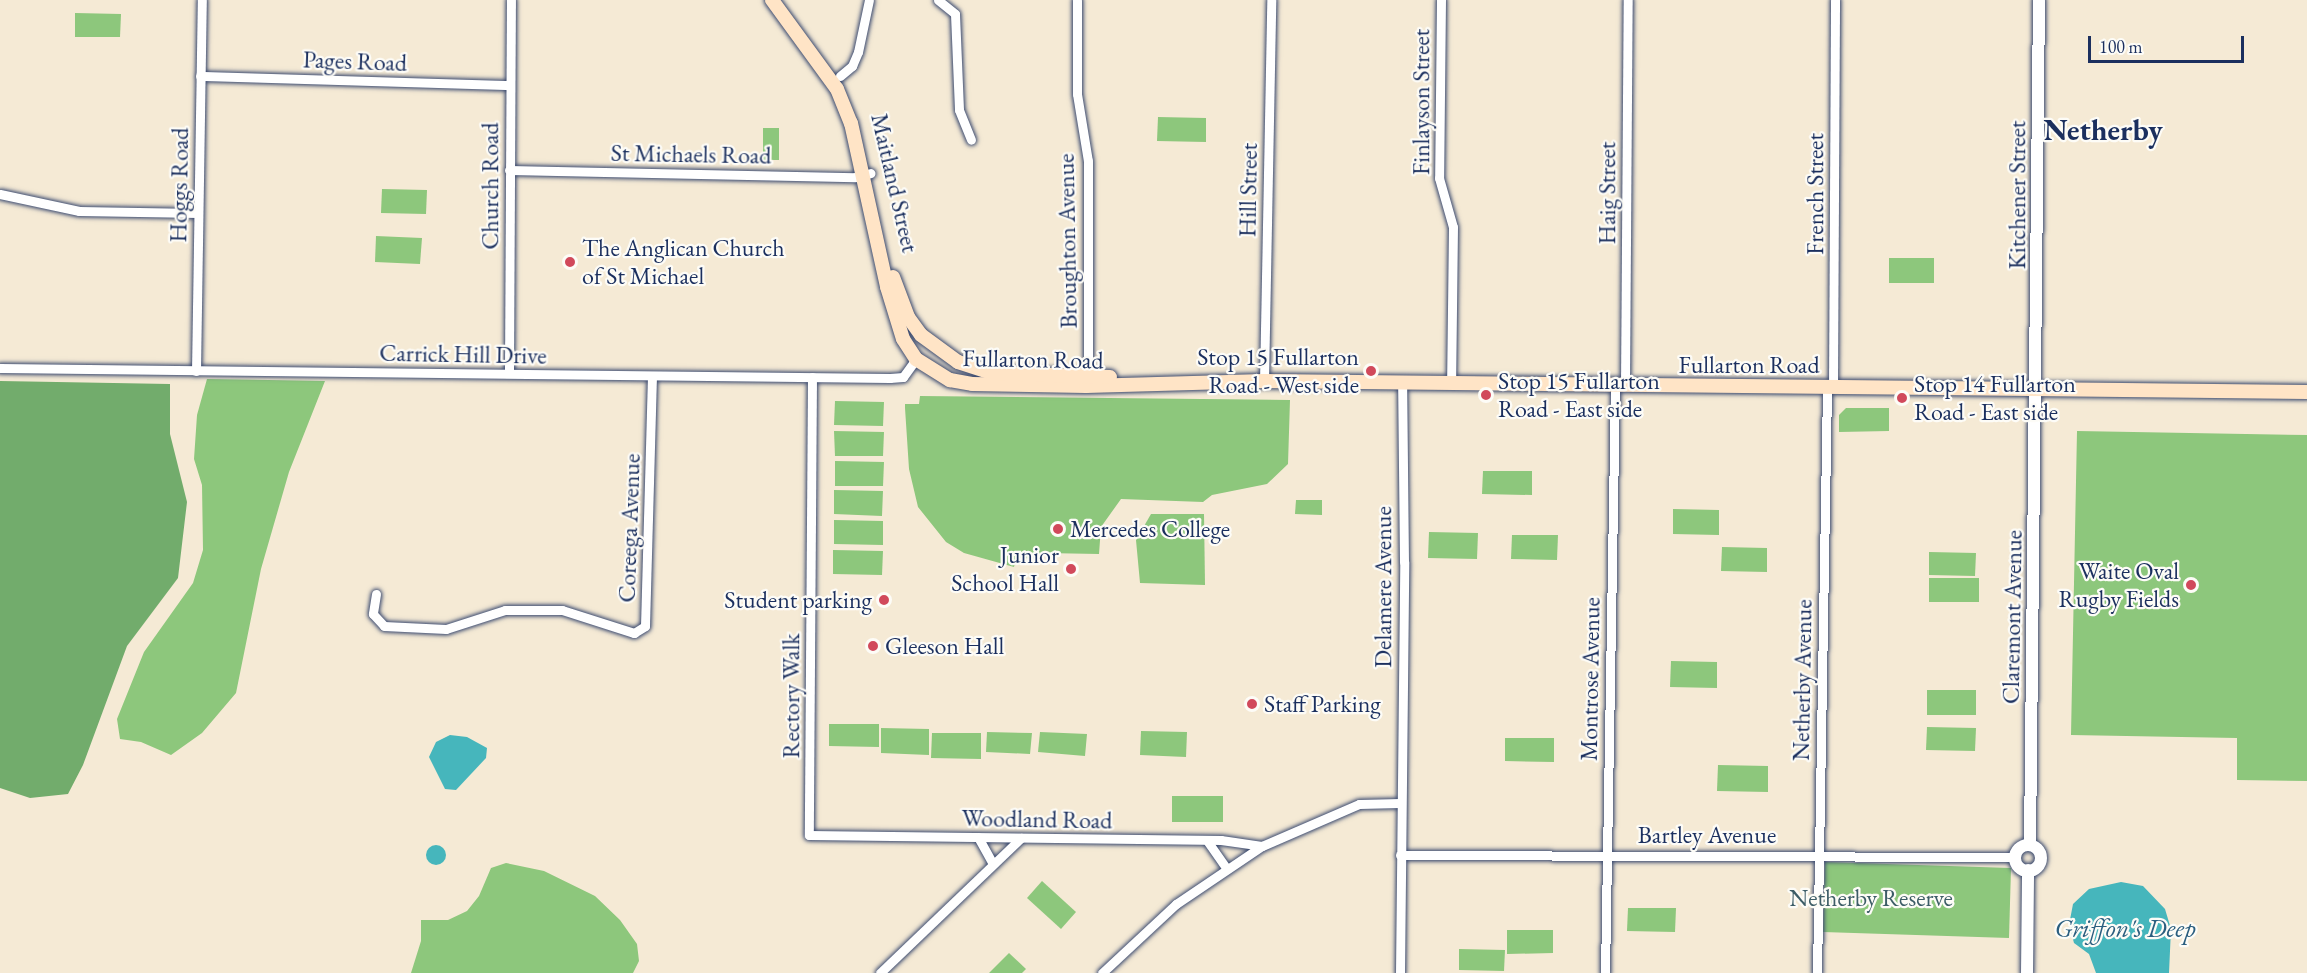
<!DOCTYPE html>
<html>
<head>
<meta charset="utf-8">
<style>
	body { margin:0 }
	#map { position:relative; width:2307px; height:973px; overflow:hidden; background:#f5ead5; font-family:"EB Garamond",serif }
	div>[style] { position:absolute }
	.green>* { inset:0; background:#8dc77c }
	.forest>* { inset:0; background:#72ac6c }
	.water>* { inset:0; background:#46b6bc }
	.round { border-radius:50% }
	.roads { filter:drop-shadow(0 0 2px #3c4b70) drop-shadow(0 0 2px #3c4b70) }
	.minor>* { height:9px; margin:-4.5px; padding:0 4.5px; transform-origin:4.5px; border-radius:4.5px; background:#fff }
	.tertiary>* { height:12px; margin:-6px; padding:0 6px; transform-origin:6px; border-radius:6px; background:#fff }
	.tertiary>.ring { margin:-6px; padding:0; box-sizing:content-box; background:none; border:12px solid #fff; border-radius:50% }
	.secondary>* { height:14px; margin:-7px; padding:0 7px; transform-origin:7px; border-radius:7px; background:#ffe4c6 }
	.dots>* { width:16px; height:16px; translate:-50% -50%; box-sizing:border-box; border:3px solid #fdfcf7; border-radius:50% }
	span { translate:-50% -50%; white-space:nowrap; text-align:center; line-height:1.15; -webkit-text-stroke:4.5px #fdfcf7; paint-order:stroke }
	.street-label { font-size:24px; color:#1b2f5e }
	.poi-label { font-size:24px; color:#1b2f5e }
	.left { translate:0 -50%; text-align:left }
	.right { translate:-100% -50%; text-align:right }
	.park-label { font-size:24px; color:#3d5d67 }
	.water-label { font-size:26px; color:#2a5e7f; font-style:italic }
	.district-label { font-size:30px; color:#1b2f5e; font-weight:700 }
	.scale { position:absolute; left:2088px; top:36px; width:156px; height:27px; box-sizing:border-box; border:3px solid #1b2f5e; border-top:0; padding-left:8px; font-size:18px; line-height:21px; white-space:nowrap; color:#1b2f5e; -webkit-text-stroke:4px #fdfcf7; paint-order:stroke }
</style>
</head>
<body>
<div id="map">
	<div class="green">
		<i style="clip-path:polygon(75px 13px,121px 14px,120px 37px,75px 37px)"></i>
		<i style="clip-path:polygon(1158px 117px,1206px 118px,1206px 142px,1157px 141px)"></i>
		<i style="clip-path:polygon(763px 128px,779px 128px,779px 160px,763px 160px)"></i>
		<i style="clip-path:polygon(382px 189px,427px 190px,426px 214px,381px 213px)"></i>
		<i style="clip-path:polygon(376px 236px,422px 238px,420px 264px,375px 262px)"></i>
		<i style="clip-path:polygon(1889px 258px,1934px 258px,1934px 283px,1889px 283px)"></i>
		<i style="clip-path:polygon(207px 379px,325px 381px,289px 472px,261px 569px,236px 693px,202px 733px,171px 755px,141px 742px,120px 739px,117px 719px,144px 652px,193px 583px,203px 550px,202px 485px,194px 459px,197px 415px)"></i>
		<i style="clip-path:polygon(920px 396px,1290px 400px,1288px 464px,1267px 484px,1212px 495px,1203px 502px,1121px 499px,1101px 527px,1099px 554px,1044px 553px,1043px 559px,1016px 558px,1014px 567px,964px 553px,946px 542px,918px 507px,909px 469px,905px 408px,905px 404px,919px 404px)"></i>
		<i style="clip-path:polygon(835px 401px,884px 402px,883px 426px,834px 425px)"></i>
		<i style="clip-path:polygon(1846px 408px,1889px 408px,1889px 431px,1839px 432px,1839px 415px)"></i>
		<i style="clip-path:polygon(834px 431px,884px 432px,883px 456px,835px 456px)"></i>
		<i style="clip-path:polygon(2077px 431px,2307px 435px,2307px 781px,2237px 780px,2237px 738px,2071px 735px)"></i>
		<i style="clip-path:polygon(835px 461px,884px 462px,883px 486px,835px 486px)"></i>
		<i style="clip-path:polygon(1483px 471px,1532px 471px,1532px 495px,1482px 494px)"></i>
		<i style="clip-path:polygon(834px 490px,883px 491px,882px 516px,834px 514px)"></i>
		<i style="clip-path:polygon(1296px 500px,1322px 500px,1322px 515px,1295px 514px)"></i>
		<i style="clip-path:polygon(1673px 509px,1719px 510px,1719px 535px,1673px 534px)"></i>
		<i style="clip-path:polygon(1151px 514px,1204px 514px,1205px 585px,1140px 583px,1136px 540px)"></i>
		<i style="clip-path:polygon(834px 520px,883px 521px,883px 545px,834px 544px)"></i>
		<i style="clip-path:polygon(1429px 532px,1478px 533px,1477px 559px,1428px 558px)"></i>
		<i style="clip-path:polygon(1512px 535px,1558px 535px,1557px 560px,1511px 559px)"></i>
		<i style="clip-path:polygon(1722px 547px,1767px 548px,1767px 572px,1721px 571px)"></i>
		<i style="clip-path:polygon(833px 550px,883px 551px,882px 575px,833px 574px)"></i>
		<i style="clip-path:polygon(1929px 552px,1976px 553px,1975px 576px,1929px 575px)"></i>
		<i style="clip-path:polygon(1929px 578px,1979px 578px,1979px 602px,1929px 602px)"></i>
		<i style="clip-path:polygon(1671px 661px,1717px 662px,1717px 688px,1670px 687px)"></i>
		<i style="clip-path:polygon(1927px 690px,1976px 690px,1976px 715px,1927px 715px)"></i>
		<i style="clip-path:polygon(829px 724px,879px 724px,879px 747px,829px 746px)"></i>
		<i style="clip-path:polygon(1927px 727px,1976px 728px,1975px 751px,1926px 750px)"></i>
		<i style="clip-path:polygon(881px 728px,929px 729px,929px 755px,881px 753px)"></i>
		<i style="clip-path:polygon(1141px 731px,1187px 732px,1186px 757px,1140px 755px)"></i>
		<i style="clip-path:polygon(987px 732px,1032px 733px,1030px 754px,986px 752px)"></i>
		<i style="clip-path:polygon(1040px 732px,1087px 734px,1085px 756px,1038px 752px)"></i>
		<i style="clip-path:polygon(932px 733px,981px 733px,981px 759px,931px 758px)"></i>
		<i style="clip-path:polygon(1505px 738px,1554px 738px,1554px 762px,1505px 761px)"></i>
		<i style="clip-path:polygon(1718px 765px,1768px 766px,1768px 792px,1717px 791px)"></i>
		<i style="clip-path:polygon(1172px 796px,1223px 796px,1223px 822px,1172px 822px)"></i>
		<i style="clip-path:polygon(1825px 862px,2011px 868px,2009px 938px,1823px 932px)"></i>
		<i style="clip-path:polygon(506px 863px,544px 871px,595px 896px,620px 920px,637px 944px,639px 961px,633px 973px,411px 973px,421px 941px,421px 920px,448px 920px,467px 911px,479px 896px,491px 868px)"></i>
		<i style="clip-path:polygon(1042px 881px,1076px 912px,1061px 929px,1027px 898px)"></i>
		<i style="clip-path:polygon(1628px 908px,1676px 908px,1675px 932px,1627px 931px)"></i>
		<i style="clip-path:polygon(1507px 930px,1553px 930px,1553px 953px,1507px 954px)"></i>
		<i style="clip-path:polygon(1459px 949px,1505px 950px,1504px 971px,1459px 970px)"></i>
		<i style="clip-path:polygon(1009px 953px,1026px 969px,1022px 973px,989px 973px)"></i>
	</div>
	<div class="forest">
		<i style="clip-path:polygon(0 381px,170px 384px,170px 434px,187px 502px,178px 578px,127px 646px,83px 765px,68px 794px,30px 798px,0 788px)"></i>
	</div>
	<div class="water">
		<i style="clip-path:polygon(450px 735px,467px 737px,487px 748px,486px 758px,456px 790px,445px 789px,429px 757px,436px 742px)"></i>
		<i class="round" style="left:426px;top:845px;width:20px;height:20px"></i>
		<i style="clip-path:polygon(2121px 882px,2143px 886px,2165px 909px,2171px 929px,2169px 973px,2096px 973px,2089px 954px,2074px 943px,2069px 925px,2073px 904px,2089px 889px)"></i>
	</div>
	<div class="roads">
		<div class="minor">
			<i style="left:938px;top:0;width:22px;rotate:39deg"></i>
			<i style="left:955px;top:14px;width:96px;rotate:87.6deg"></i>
			<i style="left:959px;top:110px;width:32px;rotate:68deg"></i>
			<i style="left:1077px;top:0;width:94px;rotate:90deg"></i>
			<i style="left:1077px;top:94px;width:68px;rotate:80.7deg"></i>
			<i style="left:1088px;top:161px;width:214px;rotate:90deg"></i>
			<i style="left:1441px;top:0;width:178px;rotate:90.6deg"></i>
			<i style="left:1439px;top:178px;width:51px;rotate:74.1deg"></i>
			<i style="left:1453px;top:227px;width:155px;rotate:90.7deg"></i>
			<i style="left:200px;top:76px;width:309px;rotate:1.7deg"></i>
			<i style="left:840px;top:76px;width:16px;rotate:-40deg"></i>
			<i style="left:852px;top:66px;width:15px;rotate:-67deg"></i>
			<i style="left:858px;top:52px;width:53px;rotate:-78.1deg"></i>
			<i style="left:509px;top:170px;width:346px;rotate:1.2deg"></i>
			<i style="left:855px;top:177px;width:16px;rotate:-14deg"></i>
			<i style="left:0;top:194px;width:81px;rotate:12.1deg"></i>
			<i style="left:79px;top:211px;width:119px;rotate:1deg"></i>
			<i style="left:0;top:368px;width:890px;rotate:0.64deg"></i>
			<i style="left:890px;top:378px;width:13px;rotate:-4deg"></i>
			<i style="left:903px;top:377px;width:22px;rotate:-54deg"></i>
			<i style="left:196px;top:371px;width:371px;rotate:-89.1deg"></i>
			<i style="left:509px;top:373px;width:373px;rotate:-89.7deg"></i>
			<i style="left:812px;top:377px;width:458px;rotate:90.4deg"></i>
			<i style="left:809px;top:835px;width:412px;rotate:0.7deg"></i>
			<i style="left:1221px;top:840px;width:41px;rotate:8.3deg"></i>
			<i style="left:1264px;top:381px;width:381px;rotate:-88.9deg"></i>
			<i style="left:1625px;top:386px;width:386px;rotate:-89.6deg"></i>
			<i style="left:1833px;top:388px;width:388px;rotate:-89.7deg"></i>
			<i style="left:376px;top:594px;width:20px;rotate:99deg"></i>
			<i style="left:373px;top:614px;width:16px;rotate:47deg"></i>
			<i style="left:384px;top:626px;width:62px;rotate:2.8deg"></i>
			<i style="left:446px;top:629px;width:62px;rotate:-17.9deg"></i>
			<i style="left:505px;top:610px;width:57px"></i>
			<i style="left:562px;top:610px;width:76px;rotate:17.7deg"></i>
			<i style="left:634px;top:633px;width:13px;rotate:-32deg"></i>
			<i style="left:645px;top:626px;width:249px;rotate:-88.4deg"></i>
			<i style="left:978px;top:837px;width:31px;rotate:61deg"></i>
			<i style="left:1208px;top:842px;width:33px;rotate:55deg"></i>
			<i style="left:1400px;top:855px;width:615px;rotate:0.19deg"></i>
			<i style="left:880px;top:973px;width:195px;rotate:-43.8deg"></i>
			<i style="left:1102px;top:973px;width:101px;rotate:-43deg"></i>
			<i style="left:1176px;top:904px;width:104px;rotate:-34deg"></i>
			<i style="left:1262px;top:846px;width:106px;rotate:-23.4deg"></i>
			<i style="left:1359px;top:804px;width:41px;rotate:-1.4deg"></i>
			<i style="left:1400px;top:973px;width:411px;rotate:-89.4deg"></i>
			<i style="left:1404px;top:562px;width:180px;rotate:-90.6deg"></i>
			<i style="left:1605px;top:973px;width:587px;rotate:-89.02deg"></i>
			<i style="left:1817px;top:973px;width:585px;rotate:-89.02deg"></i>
		</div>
		<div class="tertiary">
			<i style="left:2030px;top:845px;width:845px;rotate:-89.39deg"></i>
			<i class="ring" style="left:2015px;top:845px;width:14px;height:14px"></i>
			<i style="left:2027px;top:973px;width:103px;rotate:-89.4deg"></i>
		</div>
		<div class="secondary">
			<i style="left:772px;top:0;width:110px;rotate:53.9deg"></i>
			<i style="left:837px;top:89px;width:37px;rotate:68deg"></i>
			<i style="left:851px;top:123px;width:168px;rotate:77.6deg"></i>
			<i style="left:887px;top:287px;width:54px;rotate:72.9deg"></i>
			<i style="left:903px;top:339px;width:24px;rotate:57deg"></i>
			<i style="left:916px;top:359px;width:40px;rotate:32deg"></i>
			<i style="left:950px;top:380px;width:22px;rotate:10deg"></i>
			<i style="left:972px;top:384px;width:114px;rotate:1deg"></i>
			<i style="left:1086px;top:386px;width:178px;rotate:-1.6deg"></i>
			<i style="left:1264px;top:381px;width:1043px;rotate:0.6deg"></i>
			<i style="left:893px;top:277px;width:43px;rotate:69.4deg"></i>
			<i style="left:908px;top:317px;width:22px;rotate:54deg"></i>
			<i style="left:921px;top:335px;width:46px;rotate:36.1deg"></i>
			<i style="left:958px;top:362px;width:35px;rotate:18deg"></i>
			<i style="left:991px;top:373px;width:119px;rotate:1.9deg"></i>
		</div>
	</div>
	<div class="dots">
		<i style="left:570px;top:262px;background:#d1495b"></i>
		<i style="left:1371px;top:371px;background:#d1495b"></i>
		<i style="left:1486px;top:395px;background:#d1495b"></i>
		<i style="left:1902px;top:398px;background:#d1495b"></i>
		<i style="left:1058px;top:529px;background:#d1495b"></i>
		<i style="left:1071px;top:569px;background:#d1495b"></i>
		<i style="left:2191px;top:585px;background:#d1495b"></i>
		<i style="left:884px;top:600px;background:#d1495b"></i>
		<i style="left:873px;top:646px;background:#d1495b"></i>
		<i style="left:1252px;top:704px;background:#d1495b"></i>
	</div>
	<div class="street-label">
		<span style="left:355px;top:61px;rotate:2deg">Pages Road</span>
		<span style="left:1421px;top:102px;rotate:-90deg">Finlayson Street</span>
		<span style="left:691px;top:154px;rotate:1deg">St Michaels Road</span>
		<span style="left:895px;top:183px;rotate:77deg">Maitland Street</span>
		<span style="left:179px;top:185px;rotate:-89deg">Hoggs Road</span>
		<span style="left:490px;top:186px;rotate:-90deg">Church Road</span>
		<span style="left:1248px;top:190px;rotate:-89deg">Hill Street</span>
		<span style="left:1607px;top:193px;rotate:-90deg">Haig Street</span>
		<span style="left:1815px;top:194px;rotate:-90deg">French Street</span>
		<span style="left:2017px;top:195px;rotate:-90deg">Kitchener Street</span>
		<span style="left:1067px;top:241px;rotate:-91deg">Broughton Avenue</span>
		<span style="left:463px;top:354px;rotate:1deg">Carrick Hill Drive</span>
		<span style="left:1033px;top:359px;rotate:1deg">Fullarton Road</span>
		<span style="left:1749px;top:365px">Fullarton Road</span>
		<span style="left:629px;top:528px;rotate:-88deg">Coreega Avenue</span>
		<span style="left:1383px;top:587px;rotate:-90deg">Delamere Avenue</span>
		<span style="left:2012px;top:617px;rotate:-89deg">Claremont Avenue</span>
		<span style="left:1590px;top:679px;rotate:-89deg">Montrose Avenue</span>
		<span style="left:1802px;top:680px;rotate:-89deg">Netherby Avenue</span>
		<span style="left:791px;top:696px;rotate:-90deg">Rectory Walk</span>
		<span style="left:1037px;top:819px;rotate:1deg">Woodland Road</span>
		<span style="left:1707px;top:835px">Bartley Avenue</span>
	</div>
	<div class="poi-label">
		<span class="left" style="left:582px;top:262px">The Anglican Church<br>of St Michael</span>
		<span class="right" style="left:1359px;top:371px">Stop 15 Fullarton<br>Road - West side</span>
		<span class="left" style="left:1498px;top:395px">Stop 15 Fullarton<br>Road - East side</span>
		<span class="left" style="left:1914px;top:398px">Stop 14 Fullarton<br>Road - East side</span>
		<span class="left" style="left:1070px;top:529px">Mercedes College</span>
		<span class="right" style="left:1059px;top:569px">Junior<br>School Hall</span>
		<span class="right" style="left:2179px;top:585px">Waite Oval<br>Rugby Fields</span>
		<span class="right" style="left:872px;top:600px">Student parking</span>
		<span class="left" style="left:885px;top:646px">Gleeson Hall</span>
		<span class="left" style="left:1264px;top:704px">Staff Parking</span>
	</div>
	<div class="park-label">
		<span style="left:1871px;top:898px">Netherby Reserve</span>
	</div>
	<div class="water-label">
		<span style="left:2125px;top:929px">Griffon's Deep</span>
	</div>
	<div class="district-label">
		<span style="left:2103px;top:130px">Netherby</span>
	</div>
	<div class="scale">100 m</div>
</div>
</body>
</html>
